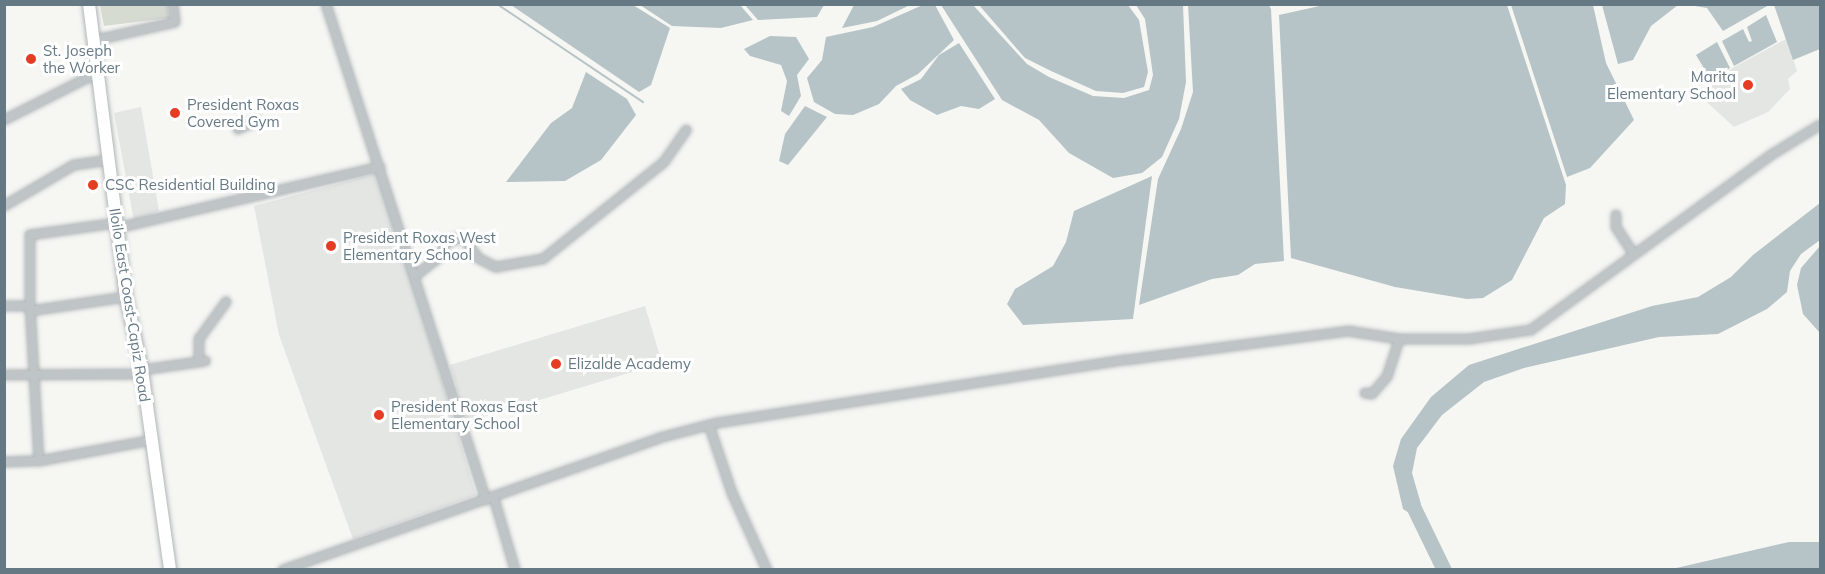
<!DOCTYPE html>
<html>
<head>
<meta charset="utf-8">
<style>
	body { margin:0 }
	#map { position:relative; width:1825px; height:574px; overflow:hidden; background:#f6f6f3; font-family:Mulish,sans-serif }
	div>[style] { position:absolute }
	.built>* { inset:0; background:#e4e6e4 }
	.green>* { inset:0; background:#d6dbd2 }
	.water>* { inset:0; background:#b6c4c7 }
	.stream>* { height:2px; margin:-1px; padding:0 1px; transform-origin:1px; border-radius:1px; background:#b6c4c7 }
	.river>* { height:15px; margin:-7.5px; padding:0 7.5px; transform-origin:7.5px; border-radius:7.5px; background:#b6c4c7 }
	.roads { filter:drop-shadow(0 0 2px #b0b6b9) drop-shadow(0 0 2px #b0b6b9) }
	.street>* { height:8px; margin:-4px; padding:0 4px; transform-origin:4px; border-radius:4px; background:#bfc4c7 }
	.primary>* { height:12px; margin:-6px; padding:0 6px; transform-origin:6px; border-radius:6px; background:#fff }
	.dots>* { width:16px; height:16px; translate:-50% -50%; box-sizing:border-box; border:3px solid #fff; border-radius:50% }
	span { translate:-50% -50%; white-space:nowrap; text-align:center; line-height:1.15; -webkit-text-stroke:6px #fff; paint-order:stroke }
	.poi-label { font-size:15px; color:#657984 }
	.left { translate:0 -50%; text-align:left }
	.right { translate:-100% -50%; text-align:right }
	.street-label { font-size:15px; color:#657984 }
	.frame { position:absolute; inset:0; border:6px solid #657984; pointer-events:none }
</style>
</head>
<body>
<div id="map">
	<div class="built">
		<i style="clip-path:polygon(1786px 39px,1797px 71px,1788px 79px,1790px 89px,1768px 112px,1734px 127px,1697px 93px,1734px 67px)"></i>
		<i style="clip-path:polygon(141px 107px,159px 211px,134px 221px,114px 113px)"></i>
		<i style="clip-path:polygon(379px 173px,476px 495px,353px 539px,279px 335px,254px 206px)"></i>
		<i style="clip-path:polygon(645px 306px,662px 363px,467px 422px,450px 365px)"></i>
	</div>
	<div class="green">
		<i style="clip-path:polygon(100px 5px,168px 5px,169px 18px,104px 26px)"></i>
	</div>
	<div class="water">
		<i style="clip-path:polygon(925px 4px,935px 5px,954px 40px,918px 74px,896px 86px,879px 104px,853px 115px,835px 114px,814px 102px,807px 78px,822px 60px,826px 37px,873px 27px)"></i>
		<i style="clip-path:polygon(511px 5px,633px 5px,670px 28px,651px 85px,639px 92px)"></i>
		<i style="clip-path:polygon(640px 5px,740px 5px,753px 20px,721px 28px,672px 26px)"></i>
		<i style="clip-path:polygon(745px 5px,824px 5px,817px 17px,758px 20px)"></i>
		<i style="clip-path:polygon(854px 5px,854px 4px,910px 5px,877px 21px,842px 28px)"></i>
		<i style="clip-path:polygon(941px 5px,973px 5px,1027px 64px,1049px 77px,1093px 96px,1124px 98px,1149px 90px,1153px 75px,1145px 19px,1136px 5px,1183px 5px,1186px 82px,1179px 119px,1162px 157px,1142px 173px,1113px 178px,1069px 153px,1039px 120px,1002px 100px)"></i>
		<i style="clip-path:polygon(979px 5px,1128px 5px,1139px 20px,1148px 72px,1144px 87px,1123px 93px,1096px 91px,1051px 71px,1025px 58px)"></i>
		<i style="clip-path:polygon(1188px 5px,1269px 5px,1271px 9px,1284px 261px,1255px 264px,1238px 275px,1212px 279px,1139px 305px,1158px 179px,1181px 129px,1193px 92px)"></i>
		<i style="clip-path:polygon(1324px 5px,1507px 5px,1566px 185px,1565px 204px,1544px 218px,1512px 280px,1483px 298px,1467px 299px,1395px 287px,1291px 258px,1279px 15px)"></i>
		<i style="clip-path:polygon(1511px 5px,1593px 5px,1606px 63px,1634px 120px,1590px 168px,1567px 177px)"></i>
		<i style="clip-path:polygon(1602px 5px,1602px 4px,1678px 5px,1651px 26px,1633px 60px,1618px 64px)"></i>
		<i style="clip-path:polygon(1689px 5px,1769px 5px,1723px 31px,1707px 8px)"></i>
		<i style="clip-path:polygon(1774px 5px,1820px 5px,1820px 49px,1793px 60px)"></i>
		<i style="clip-path:polygon(1766px 15px,1777px 42px,1734px 66px,1722px 41px,1743px 29px,1749px 42px,1752px 41px,1747px 27px)"></i>
		<i style="clip-path:polygon(770px 36px,796px 37px,809px 59px,797px 75px,801px 96px,789px 116px,781px 111px,787px 81px,781px 65px,750px 56px,744px 49px)"></i>
		<i style="clip-path:polygon(1717px 42px,1730px 68px,1711px 80px,1696px 55px)"></i>
		<i style="clip-path:polygon(959px 43px,995px 99px,979px 109px,961px 106px,937px 115px,910px 100px,901px 89px,921px 79px,939px 55px)"></i>
		<i style="clip-path:polygon(586px 72px,627px 99px,636px 115px,601px 160px,565px 181px,506px 182px,551px 123px,572px 108px)"></i>
		<i style="clip-path:polygon(805px 106px,827px 117px,788px 165px,779px 161px,785px 134px)"></i>
		<i style="clip-path:polygon(1152px 176px,1133px 319px,1023px 325px,1007px 304px,1015px 289px,1053px 266px,1066px 242px,1074px 211px)"></i>
		<i style="clip-path:polygon(1820px 203px,1820px 240px,1801px 254px,1790px 271px,1787px 292px,1767px 309px,1718px 334px,1659px 337px,1524px 368px,1484px 382px,1442px 415px,1417px 448px,1412px 473px,1421px 504px,1417px 518px,1403px 509px,1393px 466px,1401px 439px,1431px 397px,1469px 365px,1652px 306px,1698px 297px,1731px 277px,1753px 255px)"></i>
		<i style="clip-path:polygon(1820px 246px,1820px 333px,1803px 314px,1797px 285px,1801px 268px)"></i>
		<i style="clip-path:polygon(1789px 542px,1820px 542px,1820px 569px,1672px 569px)"></i>
	</div>
	<div class="stream">
		<i style="left:497px;top:4px;width:176px;rotate:33.9deg"></i>
	</div>
	<div class="river">
		<i style="left:1410px;top:500px;width:78px;rotate:64.1deg"></i>
	</div>
	<div class="roads">
		<div class="street">
			<i style="left:326px;top:4px;width:521px;rotate:72.12deg"></i>
			<i style="left:96px;top:40px;width:81px;rotate:-12.8deg"></i>
			<i style="left:175px;top:22px;width:18px;rotate:-96deg"></i>
			<i style="left:4px;top:120px;width:106px;rotate:-26.8deg"></i>
			<i style="left:238px;top:129px;width:20px;rotate:-24deg"></i>
			<i style="left:4px;top:206px;width:81px;rotate:-30.4deg"></i>
			<i style="left:74px;top:165px;width:34px;rotate:-8deg"></i>
			<i style="left:1616px;top:215px;width:12px;rotate:90deg"></i>
			<i style="left:1616px;top:227px;width:31px;rotate:57deg"></i>
			<i style="left:117px;top:228px;width:270px;rotate:-13.1deg"></i>
			<i style="left:415px;top:276px;width:28px;rotate:-38deg"></i>
			<i style="left:437px;top:259px;width:20px;rotate:-60deg"></i>
			<i style="left:447px;top:242px;width:17px;rotate:-17deg"></i>
			<i style="left:463px;top:237px;width:26px;rotate:54deg"></i>
			<i style="left:478px;top:258px;width:20px;rotate:27deg"></i>
			<i style="left:496px;top:267px;width:48px;rotate:-9.7deg"></i>
			<i style="left:543px;top:259px;width:155px;rotate:-38.7deg"></i>
			<i style="left:664px;top:162px;width:39px;rotate:-55deg"></i>
			<i style="left:4px;top:306px;width:26px"></i>
			<i style="left:30px;top:311px;width:97px;rotate:-8.3deg"></i>
			<i style="left:199px;top:360px;width:21px;rotate:-90deg"></i>
			<i style="left:199px;top:339px;width:46px;rotate:-53.9deg"></i>
			<i style="left:142px;top:370px;width:64px;rotate:-8.1deg"></i>
			<i style="left:4px;top:375px;width:138px;rotate:-0.4deg"></i>
			<i style="left:1365px;top:393px;width:7px;rotate:8deg"></i>
			<i style="left:1372px;top:394px;width:23px;rotate:-49deg"></i>
			<i style="left:1387px;top:377px;width:40px;rotate:-72deg"></i>
			<i style="left:709px;top:425px;width:72px;rotate:71.3deg"></i>
			<i style="left:732px;top:493px;width:85px;rotate:65.6deg"></i>
			<i style="left:39px;top:461px;width:155px;rotate:-93.3deg"></i>
			<i style="left:30px;top:306px;width:71px;rotate:-90deg"></i>
			<i style="left:30px;top:235px;width:88px;rotate:-7.9deg"></i>
			<i style="left:4px;top:462px;width:35px;rotate:-2deg"></i>
			<i style="left:39px;top:461px;width:115px;rotate:-10.5deg"></i>
			<i style="left:494px;top:498px;width:75px;rotate:73.7deg"></i>
			<i style="left:283px;top:570px;width:398px;rotate:-19.3deg"></i>
			<i style="left:659px;top:438px;width:60px;rotate:-14.5deg"></i>
			<i style="left:717px;top:423px;width:414px;rotate:-8.8deg"></i>
			<i style="left:1126px;top:360px;width:224px;rotate:-7.4deg"></i>
			<i style="left:1348px;top:331px;width:52px;rotate:8.9deg"></i>
			<i style="left:1399px;top:339px;width:70px"></i>
			<i style="left:1469px;top:339px;width:63px;rotate:-8.3deg"></i>
			<i style="left:1531px;top:330px;width:297px;rotate:-36.1deg"></i>
			<i style="left:1771px;top:155px;width:57px;rotate:-31.5deg"></i>
		</div>
		<div class="primary">
			<i style="left:89px;top:4px;width:295px;rotate:82.8deg"></i>
			<i style="left:126px;top:297px;width:75px;rotate:77.6deg"></i>
			<i style="left:142px;top:370px;width:202px;rotate:82deg"></i>
		</div>
	</div>
	<div class="dots">
		<i style="left:31px;top:59px;background:#e53d24"></i>
		<i style="left:1748px;top:85px;background:#e53d24"></i>
		<i style="left:175px;top:113px;background:#e53d24"></i>
		<i style="left:93px;top:185px;background:#e53d24"></i>
		<i style="left:331px;top:246px;background:#e53d24"></i>
		<i style="left:556px;top:364px;background:#e53d24"></i>
		<i style="left:379px;top:415px;background:#e53d24"></i>
	</div>
	<div class="poi-label">
		<span class="left" style="left:43px;top:59px">St. Joseph<br>the Worker</span>
		<span class="right" style="left:1736px;top:85px">Marita<br>Elementary School</span>
		<span class="left" style="left:187px;top:113px">President Roxas<br>Covered Gym</span>
		<span class="left" style="left:105px;top:185px">CSC Residential Building</span>
		<span class="left" style="left:343px;top:246px">President Roxas West<br>Elementary School</span>
		<span class="left" style="left:568px;top:364px">Elizalde Academy</span>
		<span class="left" style="left:391px;top:415px">President Roxas East<br>Elementary School</span>
	</div>
	<div class="street-label">
		<span style="left:130px;top:305px;rotate:81deg">Iloilo East Coast-Capiz Road</span>
	</div>
	<div class="frame"></div>
</div>
</body>
</html>
